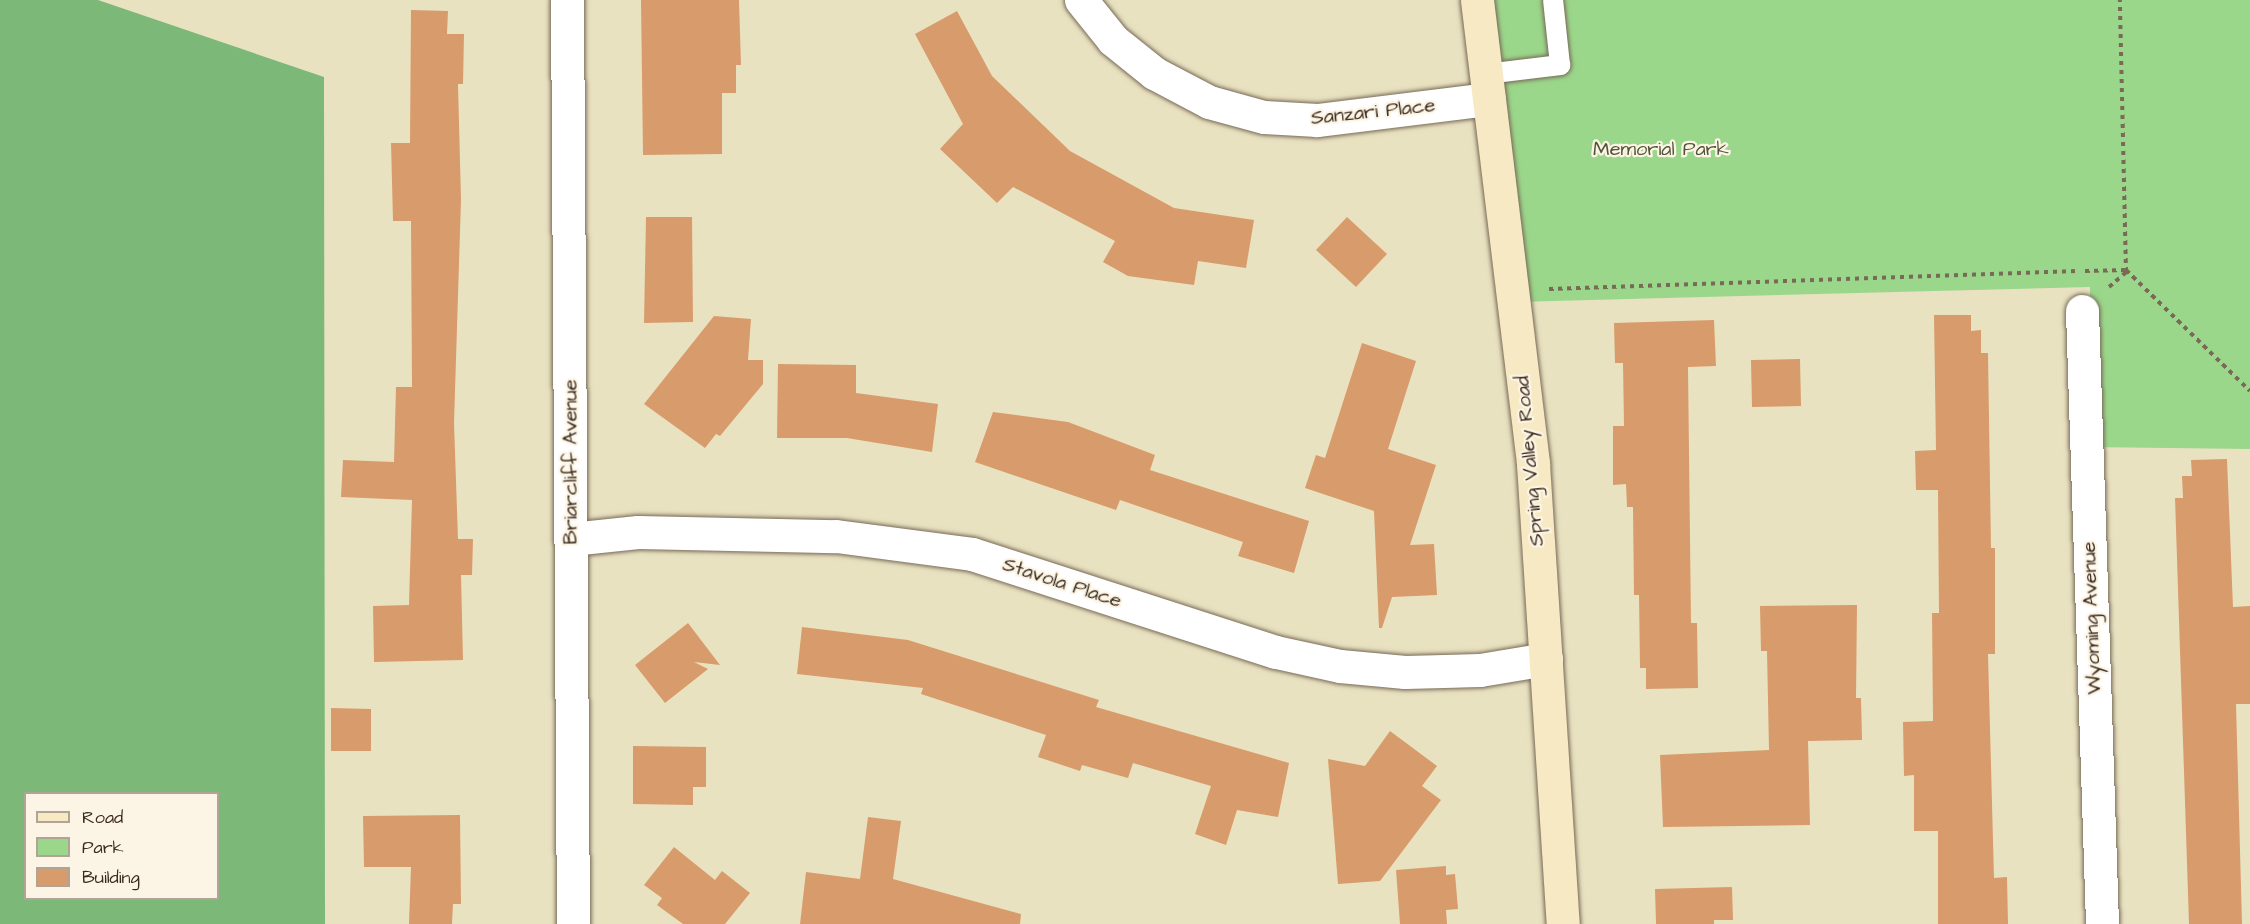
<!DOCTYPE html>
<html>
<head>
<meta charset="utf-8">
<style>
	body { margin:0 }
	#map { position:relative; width:2250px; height:924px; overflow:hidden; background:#e9e2c1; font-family:"Architects Daughter",sans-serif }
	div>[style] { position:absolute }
	.green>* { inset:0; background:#9bd78b }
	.forest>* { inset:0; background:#7cb877 }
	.building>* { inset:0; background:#d89b6b }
	.path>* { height:4px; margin-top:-2px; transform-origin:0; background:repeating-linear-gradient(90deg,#786a57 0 4.5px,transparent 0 9px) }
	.roads { filter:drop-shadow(0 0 2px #786a57) drop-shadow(0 0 2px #786a57) }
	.lane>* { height:20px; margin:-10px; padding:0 10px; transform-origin:10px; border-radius:10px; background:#fff }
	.street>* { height:33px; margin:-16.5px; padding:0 16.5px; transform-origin:16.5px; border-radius:16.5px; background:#fff }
	.secondary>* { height:33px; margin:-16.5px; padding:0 16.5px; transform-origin:16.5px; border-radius:16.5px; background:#f6e9c3 }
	span { translate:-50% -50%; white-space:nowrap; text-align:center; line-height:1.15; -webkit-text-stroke:4.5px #fcf5e5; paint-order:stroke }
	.street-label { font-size:20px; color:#3b2a1e }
	.park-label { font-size:20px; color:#535539 }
	.legend { position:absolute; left:24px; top:792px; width:195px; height:108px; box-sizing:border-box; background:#fcf5e5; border:2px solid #afa495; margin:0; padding:8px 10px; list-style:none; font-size:18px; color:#3b2a1e }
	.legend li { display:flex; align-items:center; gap:12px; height:30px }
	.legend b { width:30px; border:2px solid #afa495 }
</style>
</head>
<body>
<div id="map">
	<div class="green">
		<i style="clip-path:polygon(1477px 0,2250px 0,2250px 449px,2086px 447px,2090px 287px,1513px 302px)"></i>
	</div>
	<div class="forest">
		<i style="clip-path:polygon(evenodd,0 0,98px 0,324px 77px,325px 924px,0 924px,0 0,26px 794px,218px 794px,218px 898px,26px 898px,26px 794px)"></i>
	</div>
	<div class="building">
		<i style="clip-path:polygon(641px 0,739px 0,741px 65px,736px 65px,736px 93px,722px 93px,722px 154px,643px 155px)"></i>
		<i style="clip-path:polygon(411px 10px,448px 11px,447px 34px,464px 34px,463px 84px,458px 84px,461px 200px,454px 423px,458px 539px,473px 539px,472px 575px,461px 575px,463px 660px,374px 662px,373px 606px,409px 605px,412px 500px,341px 497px,343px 460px,394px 462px,396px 387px,412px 387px,411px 221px,393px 221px,391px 143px,410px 143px)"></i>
		<i style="clip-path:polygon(957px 11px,992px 76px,1070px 151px,1174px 208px,1254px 220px,1246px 268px,1198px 261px,1194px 285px,1128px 276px,1103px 262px,1115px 241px,1013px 187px,997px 203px,940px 149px,963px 124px,915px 34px)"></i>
		<i style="clip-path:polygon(646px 217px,692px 217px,693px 322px,644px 323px)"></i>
		<i style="clip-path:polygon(1347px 217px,1387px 254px,1356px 287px,1316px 250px)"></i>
		<i style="clip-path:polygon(1934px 315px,1971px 315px,1971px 331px,1981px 330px,1981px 353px,1988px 353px,1991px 548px,1995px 548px,1995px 654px,1988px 654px,1994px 878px,2007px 877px,2008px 924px,1938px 924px,1938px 831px,1914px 831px,1914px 775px,1904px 776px,1903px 722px,1933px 721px,1932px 613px,1939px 613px,1938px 490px,1916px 490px,1915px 451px,1936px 450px)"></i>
		<i style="clip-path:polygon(714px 316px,751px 319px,748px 360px,763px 360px,763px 384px,720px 436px,716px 434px,705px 448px,644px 404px)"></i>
		<i style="clip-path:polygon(1714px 320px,1716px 366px,1688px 367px,1691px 623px,1697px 623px,1698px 688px,1646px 689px,1646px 668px,1640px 668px,1639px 595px,1634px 595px,1633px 507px,1627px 507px,1626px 484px,1613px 485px,1613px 426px,1624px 426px,1623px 363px,1615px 363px,1614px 323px)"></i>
		<i style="clip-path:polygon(1362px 343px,1416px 361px,1388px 449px,1436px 465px,1410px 545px,1434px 544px,1437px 595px,1392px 597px,1382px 628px,1379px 628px,1374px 511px,1305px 488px,1316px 455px,1325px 458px)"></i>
		<i style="clip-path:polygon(1800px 359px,1801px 406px,1752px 407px,1751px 360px)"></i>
		<i style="clip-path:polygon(778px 364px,856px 365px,856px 393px,938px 404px,932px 452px,847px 438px,777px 438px)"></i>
		<i style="clip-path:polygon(993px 412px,1068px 422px,1155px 455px,1150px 470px,1309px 521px,1294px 573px,1238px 556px,1243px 542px,1120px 500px,1116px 510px,975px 462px)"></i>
		<i style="clip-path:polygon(2227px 459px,2233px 607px,2250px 606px,2250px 704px,2236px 704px,2242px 924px,2189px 924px,2175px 498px,2183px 498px,2182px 476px,2192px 476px,2191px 460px)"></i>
		<i style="clip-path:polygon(1857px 605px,1856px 698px,1861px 698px,1862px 740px,1808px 741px,1810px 825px,1663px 827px,1660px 755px,1769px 750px,1767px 651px,1761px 651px,1760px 606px)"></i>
		<i style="clip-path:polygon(688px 623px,720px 665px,694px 662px,708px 669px,665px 703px,635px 665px)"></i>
		<i style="clip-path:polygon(802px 627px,908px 640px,1099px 700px,1096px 707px,1289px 763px,1278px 817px,1237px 810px,1226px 845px,1195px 834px,1211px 786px,1133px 763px,1128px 778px,1082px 765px,1080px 771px,1038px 757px,1046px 735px,921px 694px,923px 688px,797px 674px)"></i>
		<i style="clip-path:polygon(331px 708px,371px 709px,371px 751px,331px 751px)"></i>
		<i style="clip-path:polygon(1390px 731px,1437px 766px,1422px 786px,1441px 800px,1380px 881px,1338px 884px,1328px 759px,1365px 766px)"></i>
		<i style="clip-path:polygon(633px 746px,706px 747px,706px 787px,693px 787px,693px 805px,633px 804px)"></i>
		<i style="clip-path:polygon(460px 815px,461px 904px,453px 904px,452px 924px,409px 924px,411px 867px,364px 867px,363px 816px)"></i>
		<i style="clip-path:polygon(868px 817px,901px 821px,893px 879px,1021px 914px,1020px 924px,800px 924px,806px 872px,860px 879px)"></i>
		<i style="clip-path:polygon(674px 847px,715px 880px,722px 871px,750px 893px,725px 924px,683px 924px,657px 905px,662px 898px,644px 885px)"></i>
		<i style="clip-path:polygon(1446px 866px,1446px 875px,1455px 874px,1458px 909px,1446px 910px,1447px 924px,1400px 924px,1396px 870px)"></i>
		<i style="clip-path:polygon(1732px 887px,1733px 920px,1714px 920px,1714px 924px,1656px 924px,1655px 889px)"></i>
	</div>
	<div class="path">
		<i style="left:2085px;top:271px;width:41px;rotate:-1.4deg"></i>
		<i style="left:2126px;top:270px;width:173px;rotate:44.3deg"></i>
		<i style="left:2109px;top:287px;width:23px;rotate:-41deg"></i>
		<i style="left:2126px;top:272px;width:272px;rotate:-91.3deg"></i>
		<i style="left:1549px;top:289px;width:529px;rotate:-1.95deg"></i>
	</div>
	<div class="roads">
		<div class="lane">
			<i style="left:1486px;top:74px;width:75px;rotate:-6.9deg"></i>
			<i style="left:1560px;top:65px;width:65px;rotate:-96.1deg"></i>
		</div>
		<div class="street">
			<i style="left:567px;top:0;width:924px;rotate:89.63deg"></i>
			<i style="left:1081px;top:0;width:51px;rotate:51.3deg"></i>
			<i style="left:1113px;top:40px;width:53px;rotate:38.8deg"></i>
			<i style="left:1154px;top:73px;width:62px;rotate:27.8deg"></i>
			<i style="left:1209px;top:102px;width:57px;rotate:15.3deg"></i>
			<i style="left:1264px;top:117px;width:53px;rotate:3.2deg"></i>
			<i style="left:1317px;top:120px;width:173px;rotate:-7deg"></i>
			<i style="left:2082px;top:311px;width:613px;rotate:88.13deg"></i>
			<i style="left:571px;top:539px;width:67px;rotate:-6deg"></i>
			<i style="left:638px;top:532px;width:198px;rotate:1.2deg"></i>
			<i style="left:836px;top:536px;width:137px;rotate:7.5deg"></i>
			<i style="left:972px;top:554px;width:319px;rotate:17.9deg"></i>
			<i style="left:1276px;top:652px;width:66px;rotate:12.3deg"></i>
			<i style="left:1340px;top:666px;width:65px;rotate:5.3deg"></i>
			<i style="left:1405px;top:672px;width:75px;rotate:-1.5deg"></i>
			<i style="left:1480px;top:670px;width:67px;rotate:-9.5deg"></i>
		</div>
		<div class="secondary">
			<i style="left:1477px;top:0;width:467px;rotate:83.1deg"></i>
			<i style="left:1533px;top:464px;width:461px;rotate:86.3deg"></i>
		</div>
	</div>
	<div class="street-label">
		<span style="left:1373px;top:112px;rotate:-6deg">Sanzari Place</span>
		<span style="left:1530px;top:461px;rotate:-95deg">Spring Valley Road</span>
		<span style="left:571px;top:462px;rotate:-90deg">Briarcliff Avenue</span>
		<span style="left:1062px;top:583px;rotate:18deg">Stavola Place</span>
		<span style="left:2092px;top:618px;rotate:-92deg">Wyoming Avenue</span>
	</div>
	<div class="park-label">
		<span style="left:1661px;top:149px">Memorial Park</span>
	</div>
	<ul class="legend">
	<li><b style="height:8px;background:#f6e9c3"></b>Road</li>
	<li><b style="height:16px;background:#9bd78b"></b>Park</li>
	<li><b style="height:16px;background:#d89b6b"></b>Building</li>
	</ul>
</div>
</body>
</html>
